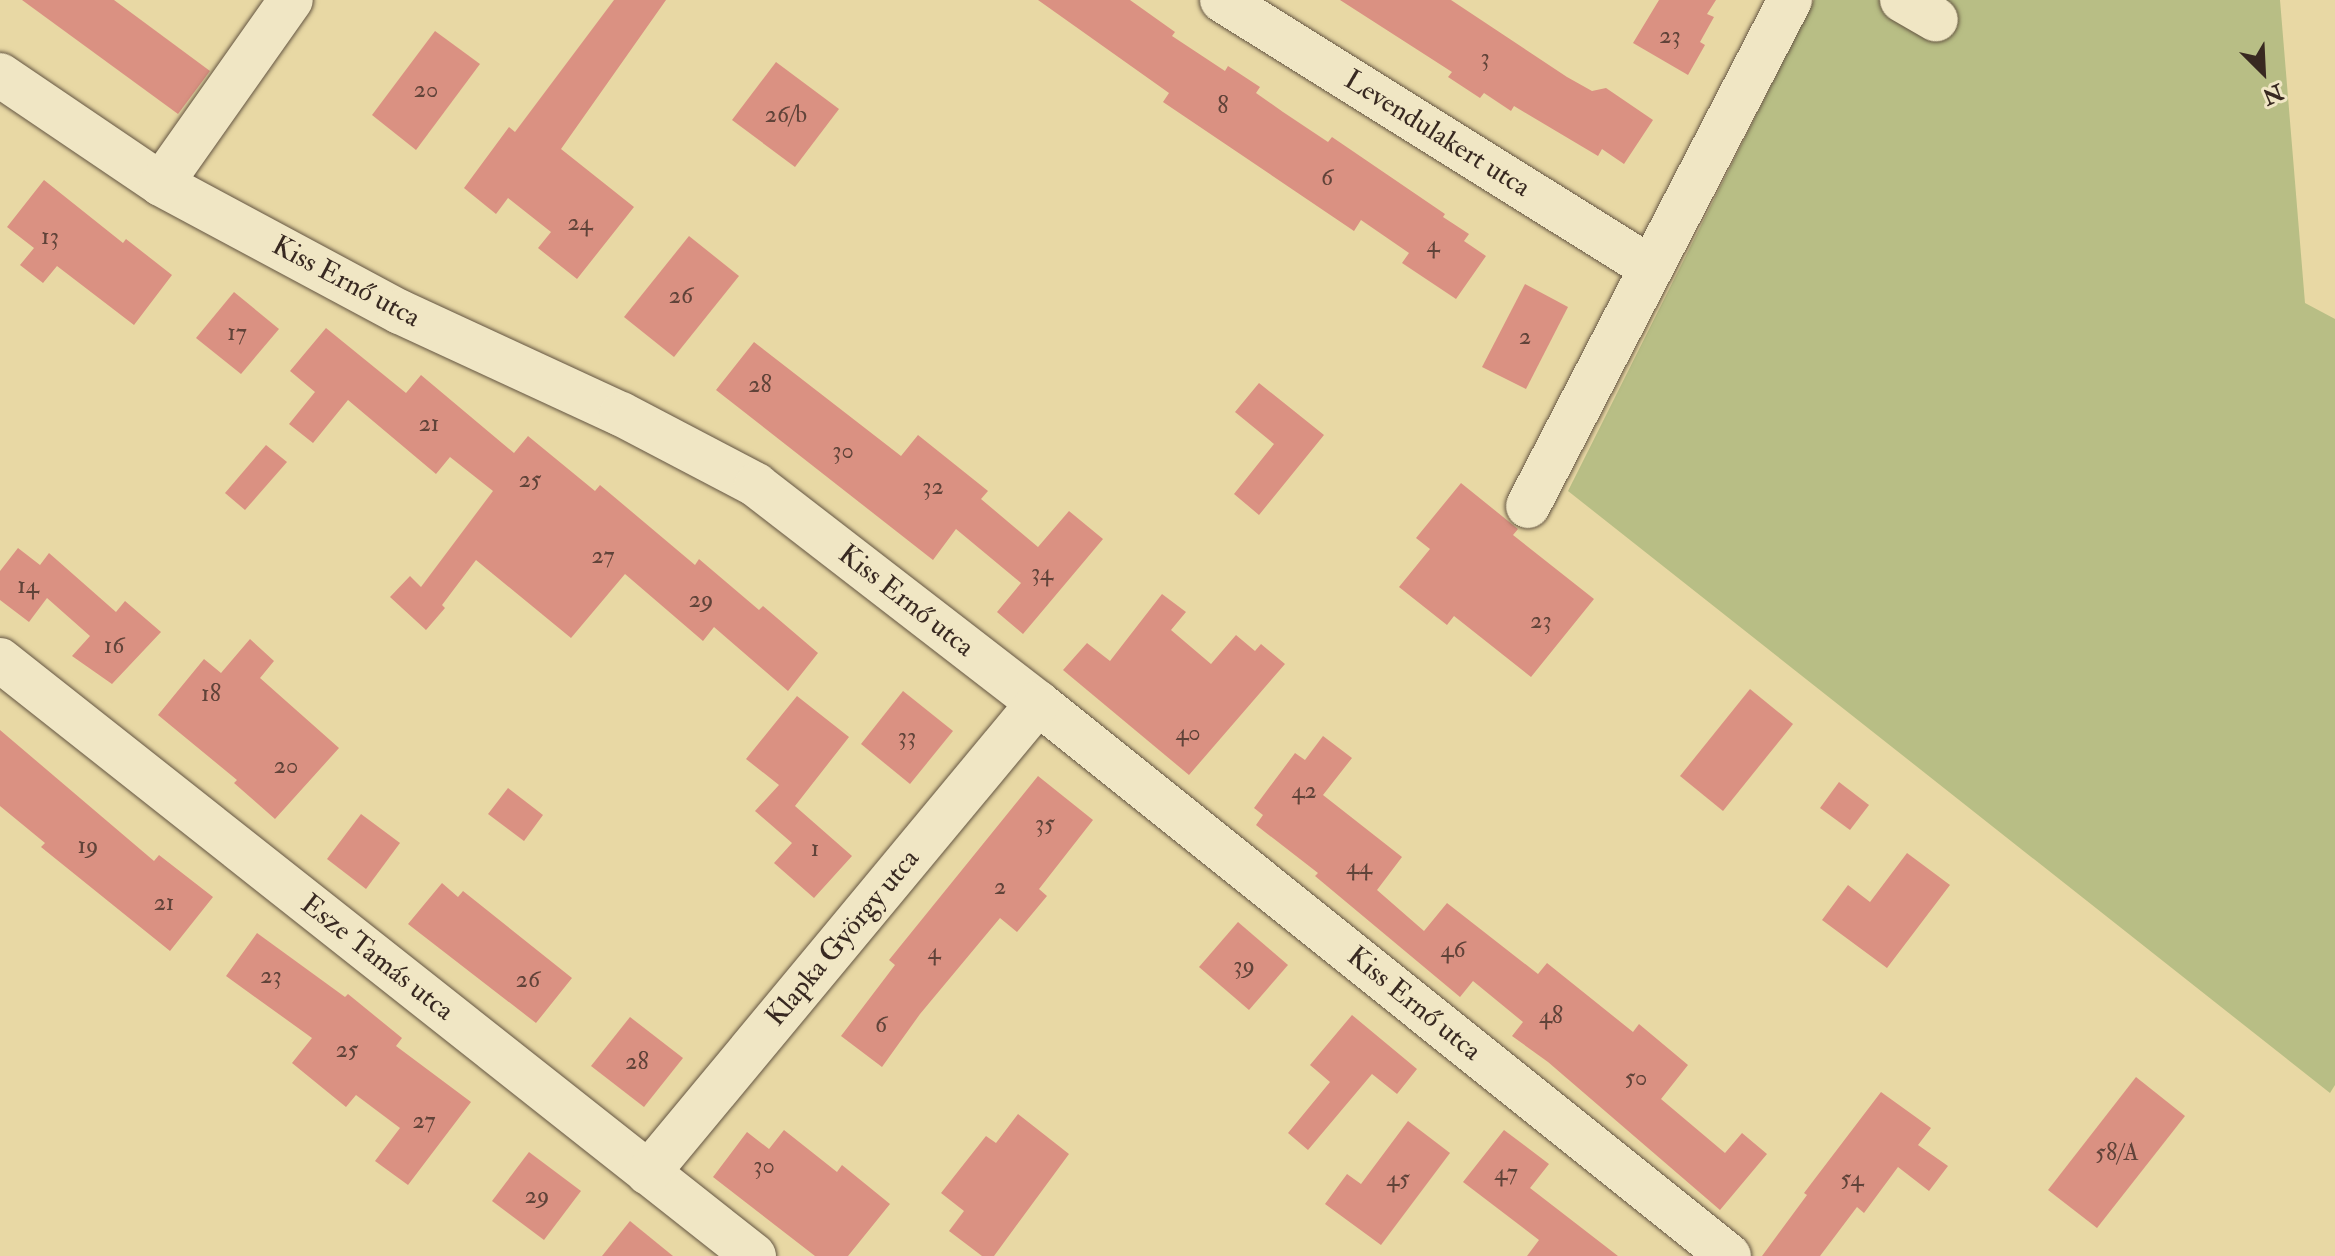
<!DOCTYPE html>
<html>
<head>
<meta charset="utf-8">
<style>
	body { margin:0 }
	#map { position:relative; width:2335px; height:1256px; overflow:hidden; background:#e8d8a4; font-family:"IM FELL Double Pica",serif }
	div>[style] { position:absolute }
	.green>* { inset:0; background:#b8be85 }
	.building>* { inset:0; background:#da9182 }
	.roads { filter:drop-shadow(0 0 2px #645542) drop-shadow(0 0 2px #645542) }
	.minor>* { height:44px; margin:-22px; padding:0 22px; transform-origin:22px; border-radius:22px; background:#f0e6c4 }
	span { translate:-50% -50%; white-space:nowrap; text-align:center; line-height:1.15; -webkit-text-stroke:6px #f0e6c4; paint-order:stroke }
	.number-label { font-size:24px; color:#604339 }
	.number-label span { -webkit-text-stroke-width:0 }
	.street-label { font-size:28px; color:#382921 }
	.north { position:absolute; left:2223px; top:32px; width:80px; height:80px; -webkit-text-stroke:6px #f0e6c4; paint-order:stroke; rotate:156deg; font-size:22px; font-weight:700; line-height:32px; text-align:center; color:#382921 }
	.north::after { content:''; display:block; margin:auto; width:28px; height:36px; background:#382921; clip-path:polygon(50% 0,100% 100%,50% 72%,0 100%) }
</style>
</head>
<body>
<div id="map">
	<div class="green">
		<i style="clip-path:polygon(1814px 0,2280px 0,2305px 303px,2335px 319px,2335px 1085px,2330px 1093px,1568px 491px)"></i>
	</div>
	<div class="building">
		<i style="clip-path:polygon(22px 0,114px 0,210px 71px,178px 114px)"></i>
		<i style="clip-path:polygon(614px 0,666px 0,561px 149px,634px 207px,577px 279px,538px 248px,551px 232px,508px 198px,496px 214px,464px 188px,509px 127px,515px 132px)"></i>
		<i style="clip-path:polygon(1038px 0,1130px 0,1175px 32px,1172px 36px,1225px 71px,1228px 66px,1260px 87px,1256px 93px,1283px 112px,1328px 142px,1332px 137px,1445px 214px,1443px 217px,1469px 234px,1464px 241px,1486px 256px,1456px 299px,1402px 263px,1409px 253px,1361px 220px,1354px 231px,1163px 102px,1169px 93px)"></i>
		<i style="clip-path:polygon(1340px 0,1451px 0,1567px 77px,1592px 91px,1606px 88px,1653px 120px,1624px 164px,1602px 149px,1598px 156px,1514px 106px,1511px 111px,1484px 93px,1480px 98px,1448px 77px,1452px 72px)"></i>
		<i style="clip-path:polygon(1659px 0,1716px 0,1707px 14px,1714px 17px,1700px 42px,1705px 45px,1688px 75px,1633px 43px)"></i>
		<i style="clip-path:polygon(435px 31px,480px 64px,416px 150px,372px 115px)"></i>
		<i style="clip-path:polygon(776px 62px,839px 109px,795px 167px,732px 120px)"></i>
		<i style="clip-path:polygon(44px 180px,123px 243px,126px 239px,172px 275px,134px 325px,57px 266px,43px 283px,20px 265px,34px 248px,7px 227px)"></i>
		<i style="clip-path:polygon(689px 236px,739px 276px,674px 357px,624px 317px)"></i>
		<i style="clip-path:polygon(1525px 284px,1568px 307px,1526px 389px,1482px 367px)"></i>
		<i style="clip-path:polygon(234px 292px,279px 329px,241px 374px,196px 338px)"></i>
		<i style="clip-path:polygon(326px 328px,406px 393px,421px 375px,514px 453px,528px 436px,595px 491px,600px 485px,695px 565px,699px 559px,759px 610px,763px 606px,818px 653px,788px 691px,714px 627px,703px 641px,625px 574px,571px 638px,476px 560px,442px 605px,445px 608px,426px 630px,390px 597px,410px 576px,421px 587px,493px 491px,450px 457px,436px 474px,348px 400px,313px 443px,289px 424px,315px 392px,290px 371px)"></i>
		<i style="clip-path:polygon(754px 342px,901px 456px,918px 435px,988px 491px,981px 499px,1038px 547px,1069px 511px,1103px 539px,1023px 634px,997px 612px,1021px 583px,956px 529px,933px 560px,716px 390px)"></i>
		<i style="clip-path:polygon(1259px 383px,1324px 435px,1259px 515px,1234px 494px,1274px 444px,1235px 412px)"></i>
		<i style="clip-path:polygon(266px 445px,287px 462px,245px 510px,225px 493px)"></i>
		<i style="clip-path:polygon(1461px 483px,1518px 529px,1513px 535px,1594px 599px,1531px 677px,1454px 616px,1447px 625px,1399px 587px,1430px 549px,1416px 538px)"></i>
		<i style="clip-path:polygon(18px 548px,40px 565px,49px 553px,116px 612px,125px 601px,161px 632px,112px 684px,72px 656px,90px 636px,47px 598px,29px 622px,0 600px,0 571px)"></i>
		<i style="clip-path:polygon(1162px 594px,1186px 612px,1171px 630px,1211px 664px,1236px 635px,1255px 651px,1261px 644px,1285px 664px,1189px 775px,1063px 670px,1087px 643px,1110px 661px)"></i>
		<i style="clip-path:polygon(250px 639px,274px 661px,260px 678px,339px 748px,275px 819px,234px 783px,237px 780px,158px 715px,204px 659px,221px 673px)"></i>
		<i style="clip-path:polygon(1750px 689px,1793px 724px,1723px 811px,1680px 776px)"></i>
		<i style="clip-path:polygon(903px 691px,953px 731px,910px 784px,861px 744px)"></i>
		<i style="clip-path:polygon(797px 696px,849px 737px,795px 806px,852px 856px,814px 898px,774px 863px,792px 843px,755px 811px,779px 785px,746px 759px)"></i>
		<i style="clip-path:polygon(0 730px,154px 861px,159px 855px,213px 897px,170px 951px,41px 847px,45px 843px,0 806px)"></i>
		<i style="clip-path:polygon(1323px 736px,1352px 758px,1323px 795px,1402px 857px,1377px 890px,1424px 931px,1447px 903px,1538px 974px,1547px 963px,1633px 1032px,1639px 1024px,1688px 1065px,1661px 1099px,1725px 1153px,1742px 1133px,1767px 1154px,1720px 1210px,1548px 1062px,1512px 1036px,1523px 1022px,1473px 981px,1460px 997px,1315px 876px,1318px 873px,1256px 825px,1263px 815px,1254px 808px,1295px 753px,1305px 760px)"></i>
		<i style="clip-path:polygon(1038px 776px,1093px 820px,1039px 889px,1047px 896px,1017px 932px,1000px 918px,920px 1014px,882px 1067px,841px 1036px,895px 965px,889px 960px)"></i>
		<i style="clip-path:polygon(1839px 782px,1869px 805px,1850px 830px,1820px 808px)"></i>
		<i style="clip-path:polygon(508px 788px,543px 815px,524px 841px,488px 814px)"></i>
		<i style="clip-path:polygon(361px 814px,400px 843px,366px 889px,327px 859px)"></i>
		<i style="clip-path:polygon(1907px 853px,1950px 885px,1887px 968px,1822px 920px,1848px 885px,1870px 902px)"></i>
		<i style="clip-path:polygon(442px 883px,458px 897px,463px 891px,572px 978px,536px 1023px,408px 924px)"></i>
		<i style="clip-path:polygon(1238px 922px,1288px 965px,1249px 1010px,1199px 967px)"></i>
		<i style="clip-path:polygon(257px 933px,345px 997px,348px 994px,402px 1038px,396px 1046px,471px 1102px,408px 1185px,375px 1161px,400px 1128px,356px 1095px,346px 1107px,292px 1063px,312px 1038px,226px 976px)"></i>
		<i style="clip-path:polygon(1352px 1015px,1417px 1069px,1397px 1094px,1372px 1074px,1308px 1150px,1288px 1133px,1330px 1082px,1310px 1065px)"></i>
		<i style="clip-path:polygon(630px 1017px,683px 1058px,644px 1107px,591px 1066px)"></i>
		<i style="clip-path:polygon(2136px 1077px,2185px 1116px,2097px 1228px,2048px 1190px)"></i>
		<i style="clip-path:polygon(1881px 1092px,1931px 1128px,1918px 1145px,1948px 1166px,1929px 1191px,1898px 1167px,1864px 1213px,1857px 1207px,1820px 1256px,1762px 1256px,1807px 1195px,1804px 1193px)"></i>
		<i style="clip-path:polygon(1018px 1114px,1069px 1154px,994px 1256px,982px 1256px,949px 1231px,964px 1211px,941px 1193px,986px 1136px,996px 1143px)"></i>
		<i style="clip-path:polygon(1408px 1121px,1450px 1153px,1381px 1245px,1325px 1204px,1347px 1174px,1361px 1184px)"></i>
		<i style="clip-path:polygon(784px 1130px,837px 1172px,842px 1165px,890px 1204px,848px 1256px,815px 1256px,713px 1177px,747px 1132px,769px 1149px)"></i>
		<i style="clip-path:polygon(1504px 1130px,1549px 1164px,1530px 1188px,1618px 1256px,1527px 1256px,1539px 1240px,1463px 1182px)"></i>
		<i style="clip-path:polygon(529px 1152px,581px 1191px,544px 1240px,492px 1201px)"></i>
		<i style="clip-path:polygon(630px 1221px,673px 1256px,602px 1256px)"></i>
	</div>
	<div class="roads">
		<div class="minor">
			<i style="left:1222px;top:0;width:506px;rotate:31.99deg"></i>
			<i style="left:1902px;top:0;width:39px;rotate:30deg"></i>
			<i style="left:0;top:75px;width:194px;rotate:34.1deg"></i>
			<i style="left:161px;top:184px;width:271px;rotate:28.2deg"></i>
			<i style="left:400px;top:312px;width:243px;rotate:24.8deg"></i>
			<i style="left:621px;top:414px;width:153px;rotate:27.7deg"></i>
			<i style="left:756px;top:485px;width:356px;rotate:37.7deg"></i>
			<i style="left:1038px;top:703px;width:885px;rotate:38.67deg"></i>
			<i style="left:161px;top:184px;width:225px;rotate:-54.8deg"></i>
			<i style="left:1528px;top:506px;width:570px;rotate:-62.63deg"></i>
			<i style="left:0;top:660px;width:961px;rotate:38.32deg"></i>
			<i style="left:648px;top:1173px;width:611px;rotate:-50.31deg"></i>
		</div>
	</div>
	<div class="number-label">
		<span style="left:1670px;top:36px">23</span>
		<span style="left:1485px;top:58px">3</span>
		<span style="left:426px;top:90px">20</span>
		<span style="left:1223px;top:106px">8</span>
		<span style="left:786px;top:115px">26/b</span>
		<span style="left:1327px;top:178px">6</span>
		<span style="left:580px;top:223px">24</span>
		<span style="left:50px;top:237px">13</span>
		<span style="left:1433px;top:245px">4</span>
		<span style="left:681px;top:296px">26</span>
		<span style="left:237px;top:333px">17</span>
		<span style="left:1525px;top:337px">2</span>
		<span style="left:760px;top:385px">28</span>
		<span style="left:429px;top:424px">21</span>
		<span style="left:843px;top:451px">30</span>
		<span style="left:530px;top:480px">25</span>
		<span style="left:933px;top:487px">32</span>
		<span style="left:603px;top:556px">27</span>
		<span style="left:1042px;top:573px">34</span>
		<span style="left:28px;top:586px">14</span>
		<span style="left:701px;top:600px">29</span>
		<span style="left:1541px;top:621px">23</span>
		<span style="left:114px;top:646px">16</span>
		<span style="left:211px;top:694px">18</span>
		<span style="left:1188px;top:733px">40</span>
		<span style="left:907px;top:737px">33</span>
		<span style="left:286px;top:766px">20</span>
		<span style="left:1304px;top:791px">42</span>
		<span style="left:1045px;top:824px">35</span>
		<span style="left:88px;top:846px">19</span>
		<span style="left:815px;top:849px">1</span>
		<span style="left:1359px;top:867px">44</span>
		<span style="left:1000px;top:887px">2</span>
		<span style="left:164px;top:903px">21</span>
		<span style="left:1453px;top:950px">46</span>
		<span style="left:934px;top:952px">4</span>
		<span style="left:1244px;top:966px">39</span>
		<span style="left:271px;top:976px">23</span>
		<span style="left:528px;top:980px">26</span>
		<span style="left:1551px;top:1016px">48</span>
		<span style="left:881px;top:1025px">6</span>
		<span style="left:347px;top:1050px">25</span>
		<span style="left:637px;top:1062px">28</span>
		<span style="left:1636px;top:1078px">50</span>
		<span style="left:424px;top:1121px">27</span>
		<span style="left:2117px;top:1153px">58/A</span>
		<span style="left:764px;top:1166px">30</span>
		<span style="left:1506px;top:1173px">47</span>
		<span style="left:1398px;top:1179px">45</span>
		<span style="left:1852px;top:1179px">54</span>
		<span style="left:537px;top:1196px">29</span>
	</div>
	<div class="street-label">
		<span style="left:1437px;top:134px;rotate:32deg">Levendulakert utca</span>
		<span style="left:346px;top:282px;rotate:28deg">Kiss Ernő utca</span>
		<span style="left:906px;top:601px;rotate:38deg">Kiss Ernő utca</span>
		<span style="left:843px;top:938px;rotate:-50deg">Klapka György utca</span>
		<span style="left:377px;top:958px;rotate:38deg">Esze Tamás utca</span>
		<span style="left:1414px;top:1004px;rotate:39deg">Kiss Ernő utca</span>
	</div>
	<div class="north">N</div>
</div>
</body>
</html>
